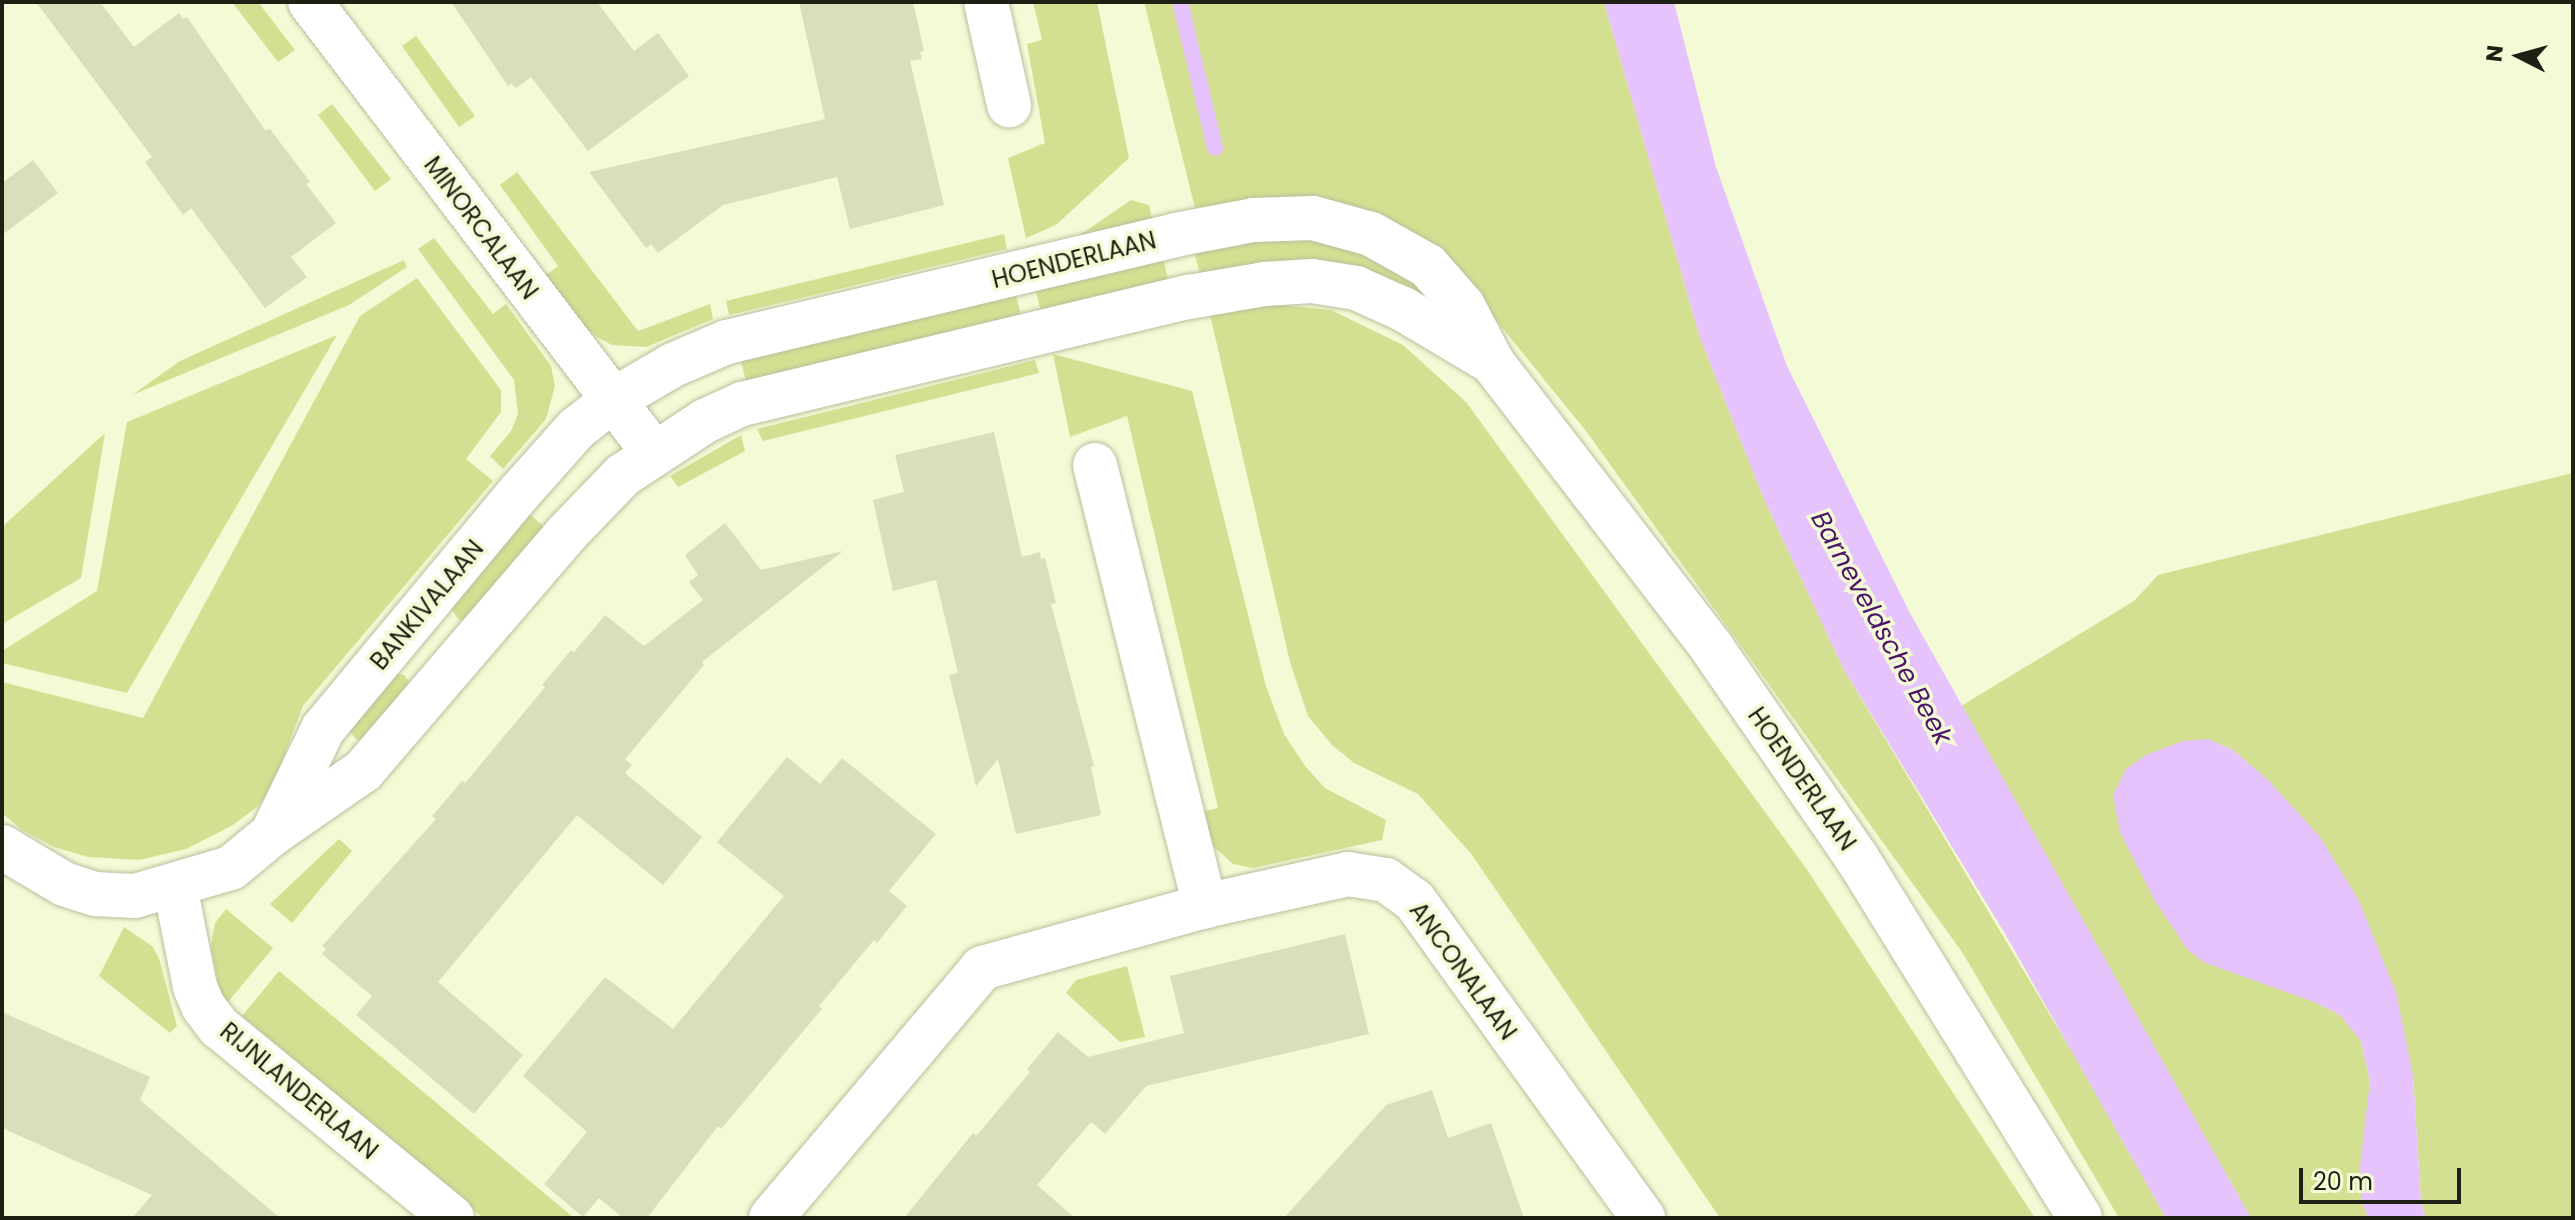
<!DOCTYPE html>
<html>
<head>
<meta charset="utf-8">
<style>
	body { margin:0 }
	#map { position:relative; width:2575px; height:1220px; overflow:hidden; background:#f3fad6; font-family:Poppins,sans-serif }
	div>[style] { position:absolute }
	.green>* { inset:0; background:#d4e091 }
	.water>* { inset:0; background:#e7c3fd }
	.stream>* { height:16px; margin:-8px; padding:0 8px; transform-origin:8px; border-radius:8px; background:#e7c3fd }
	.building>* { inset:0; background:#d9dfbc }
	.roads { filter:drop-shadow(0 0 2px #b9bf9d) drop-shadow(0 0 2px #b9bf9d) }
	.minor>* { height:44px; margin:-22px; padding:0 22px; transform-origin:22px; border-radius:22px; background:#fff }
	.tertiary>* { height:44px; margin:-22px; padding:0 22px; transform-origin:22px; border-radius:22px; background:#fff }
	span { translate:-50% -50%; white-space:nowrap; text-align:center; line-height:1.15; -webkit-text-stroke:7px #f3fad6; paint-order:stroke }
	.street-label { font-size:24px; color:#1d2012 }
	.water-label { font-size:26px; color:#4d1467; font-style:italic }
	.frame { position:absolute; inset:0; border:4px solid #1d2012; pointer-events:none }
	.north { position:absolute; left:2479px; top:16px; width:80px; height:80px; -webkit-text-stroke:6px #f3fad6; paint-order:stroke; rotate:276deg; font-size:22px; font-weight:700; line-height:32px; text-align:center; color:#1d2012 }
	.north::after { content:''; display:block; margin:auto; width:28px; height:36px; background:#1d2012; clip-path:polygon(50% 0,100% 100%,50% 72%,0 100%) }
	.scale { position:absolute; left:2299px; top:1168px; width:162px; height:36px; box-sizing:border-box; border:4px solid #1d2012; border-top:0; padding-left:10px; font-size:24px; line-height:28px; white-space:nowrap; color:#1d2012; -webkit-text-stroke:6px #f3fad6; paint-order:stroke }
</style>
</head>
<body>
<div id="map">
	<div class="green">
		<i style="clip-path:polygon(232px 2px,258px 2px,295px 50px,278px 62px)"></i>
		<i style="clip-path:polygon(1033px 2px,1097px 2px,1129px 158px,1056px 225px,1026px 238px,1008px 158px,1045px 143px,1027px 44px,1042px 40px)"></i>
		<i style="clip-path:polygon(1144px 2px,1604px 2px,1700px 338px,1764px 499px,1843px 668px,2071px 1050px,2166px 1218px,2119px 1218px,1962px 952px,1586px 431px,1495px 319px,1313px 197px,1260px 198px,1195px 208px)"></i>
		<i style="clip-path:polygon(416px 36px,475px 116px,459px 127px,402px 46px)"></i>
		<i style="clip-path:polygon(332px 104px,391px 179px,375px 191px,318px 115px)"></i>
		<i style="clip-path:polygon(517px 172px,638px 331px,710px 304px,713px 319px,646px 347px,612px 345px,597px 337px,582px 324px,546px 275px,558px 266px,500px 185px)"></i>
		<i style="clip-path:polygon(1131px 200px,1149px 205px,1153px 223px,1074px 239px)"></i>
		<i style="clip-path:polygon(1004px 234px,1007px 249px,729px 315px,726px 301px)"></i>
		<i style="clip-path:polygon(1312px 237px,1366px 252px,1421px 281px,1450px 307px,1201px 278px,1193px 247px)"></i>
		<i style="clip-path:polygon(434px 238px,493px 314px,506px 304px,551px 366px,555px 386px,546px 419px,503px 469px,490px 456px,511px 431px,518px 414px,514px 380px,418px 249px)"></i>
		<i style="clip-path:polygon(1162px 253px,1169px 285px,1042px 315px,1034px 284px)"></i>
		<i style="clip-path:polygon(404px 260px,407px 267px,349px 305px,132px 395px,180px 361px)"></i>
		<i style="clip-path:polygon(417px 278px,501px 390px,501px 412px,466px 459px,493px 481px,303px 706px,271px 790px,257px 807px,233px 825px,186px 849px,139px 860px,88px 857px,54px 847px,22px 830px,2px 813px,2px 682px,143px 718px,360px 316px)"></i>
		<i style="clip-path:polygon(1015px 291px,1022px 320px,747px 385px,740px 357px)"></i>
		<i style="clip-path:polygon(1271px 304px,1331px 310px,1403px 345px,1466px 402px,1808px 871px,2035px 1218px,1720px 1218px,1472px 855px,1418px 794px,1354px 763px,1332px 745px,1308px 716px,1290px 662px,1209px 310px)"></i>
		<i style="clip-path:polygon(337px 335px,127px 693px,2px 663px,2px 651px,97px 591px,127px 422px)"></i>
		<i style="clip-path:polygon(1053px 354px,1192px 391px,1266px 686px,1284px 734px,1305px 766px,1325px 788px,1386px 820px,1382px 840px,1253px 868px,1233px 864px,1212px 845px,1202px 812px,1218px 808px,1127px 416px,1070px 437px)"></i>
		<i style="clip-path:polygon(1035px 360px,1039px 373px,763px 441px,757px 429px)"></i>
		<i style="clip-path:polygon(105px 433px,81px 578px,2px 624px,2px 527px)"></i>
		<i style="clip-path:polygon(741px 435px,745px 451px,678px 487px,670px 476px)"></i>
		<i style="clip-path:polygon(2573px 473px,2573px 1218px,2426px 1218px,2421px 1201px,2413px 1075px,2268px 780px,2233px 750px,2208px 739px,2314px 1002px,2340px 1015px,2361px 1041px,2370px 1082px,2361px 1198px,2368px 1218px,2251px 1218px,1961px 706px,2134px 601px,2158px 575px)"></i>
		<i style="clip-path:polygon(525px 510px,550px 532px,467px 621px,458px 619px,448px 604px)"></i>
		<i style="clip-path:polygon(394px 673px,404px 675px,410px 683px,360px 740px,356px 739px,347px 728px)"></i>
		<i style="clip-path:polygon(339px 839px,352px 851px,292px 923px,270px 904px)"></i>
		<i style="clip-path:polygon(226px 909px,273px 948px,227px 1003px,220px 993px,211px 945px,215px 923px)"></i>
		<i style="clip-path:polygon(124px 927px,152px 946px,159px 958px,177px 1026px,170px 1033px,99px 976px)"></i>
		<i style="clip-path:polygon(1127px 966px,1145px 1037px,1120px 1042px,1066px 993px,1076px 980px)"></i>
		<i style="clip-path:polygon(279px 971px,574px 1218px,483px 1218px,242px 1016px)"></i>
	</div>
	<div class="water">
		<i style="clip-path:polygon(1604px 2px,1674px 2px,1716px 167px,1787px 366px,1911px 615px,2251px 1218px,2166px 1218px,2004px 932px,1843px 668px,1764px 499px,1700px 338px)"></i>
		<i style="clip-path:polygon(2208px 739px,2233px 750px,2268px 780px,2320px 837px,2358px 899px,2396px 992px,2413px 1075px,2421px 1201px,2426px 1218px,2368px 1218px,2361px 1198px,2360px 1165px,2370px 1082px,2361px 1041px,2340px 1015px,2314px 1002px,2203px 962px,2188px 950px,2155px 901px,2120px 832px,2113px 795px,2126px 769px,2146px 755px,2183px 741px)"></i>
	</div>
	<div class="stream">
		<i style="left:1180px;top:2px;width:150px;rotate:76.5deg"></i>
	</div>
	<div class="building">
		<i style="clip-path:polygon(36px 2px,100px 2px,134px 47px,179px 13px,183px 19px,187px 17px,265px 130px,270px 129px,310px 182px,306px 184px,336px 223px,291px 257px,307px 277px,265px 308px,191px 208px,183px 215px,145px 162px,152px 157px)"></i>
		<i style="clip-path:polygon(451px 2px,597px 2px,634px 51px,658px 33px,689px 76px,588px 151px,531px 77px,516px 88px,511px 83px,508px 86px)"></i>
		<i style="clip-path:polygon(799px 2px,913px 2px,924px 51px,920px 52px,922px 59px,910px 61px,944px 205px,850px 229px,837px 177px,723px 205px,658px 253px,651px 244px,646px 248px,589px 172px,825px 119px)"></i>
		<i style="clip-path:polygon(33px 160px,58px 193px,2px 235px,2px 183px)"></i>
		<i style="clip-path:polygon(994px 432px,1022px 557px,1040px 552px,1041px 559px,1045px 558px,1056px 603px,1051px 604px,1094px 766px,1091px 767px,1101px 815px,1016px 834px,998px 759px,976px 786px,949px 675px,958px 673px,936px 580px,893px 591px,873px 500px,904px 492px,895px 455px)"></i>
		<i style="clip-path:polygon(725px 523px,761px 570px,843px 551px,702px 662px,704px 665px,625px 759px,632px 765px,625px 773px,702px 837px,663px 885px,577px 815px,438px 982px,523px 1055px,474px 1114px,356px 1015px,372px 996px,322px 954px,326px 949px,322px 946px,436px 819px,432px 816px,462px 781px,465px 783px,545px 687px,542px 685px,571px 650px,574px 652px,605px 615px,644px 646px,703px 600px,689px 582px,698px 575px,685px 555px)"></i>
		<i style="clip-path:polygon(787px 757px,820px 784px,842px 758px,936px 834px,889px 891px,907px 906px,877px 943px,874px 940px,819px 1006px,822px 1009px,721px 1129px,718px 1126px,647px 1218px,623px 1218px,599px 1198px,583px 1217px,544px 1184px,587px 1132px,523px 1076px,605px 977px,673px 1029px,784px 896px,717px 842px)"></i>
		<i style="clip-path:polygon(1345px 934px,1369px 1034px,1146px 1086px,1105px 1134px,1091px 1122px,1037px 1185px,1075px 1218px,904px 1218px,973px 1133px,977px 1135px,1030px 1072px,1027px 1069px,1058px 1032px,1088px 1057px,1184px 1033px,1170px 976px)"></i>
		<i style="clip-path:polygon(2px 1012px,150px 1077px,140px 1100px,280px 1218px,132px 1218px,152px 1195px,2px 1128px)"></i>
		<i style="clip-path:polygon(1432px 1090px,1448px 1138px,1491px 1123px,1524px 1218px,1284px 1218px,1386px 1105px)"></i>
	</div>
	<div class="roads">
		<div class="minor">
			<i style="left:310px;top:2px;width:567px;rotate:52.67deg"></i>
			<i style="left:986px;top:2px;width:106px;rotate:77.4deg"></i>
			<i style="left:1095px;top:465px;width:455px;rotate:76deg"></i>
			<i style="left:175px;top:886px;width:103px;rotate:78.8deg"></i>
			<i style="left:195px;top:987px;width:21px;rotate:67deg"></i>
			<i style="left:203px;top:1006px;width:26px;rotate:53deg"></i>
			<i style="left:219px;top:1027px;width:301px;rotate:39.3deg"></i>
			<i style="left:771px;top:1218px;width:327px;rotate:-49.8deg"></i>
			<i style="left:982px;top:968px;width:231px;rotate:-15.5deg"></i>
			<i style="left:1205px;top:906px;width:147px;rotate:-12.6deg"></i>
			<i style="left:1348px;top:874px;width:38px;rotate:9deg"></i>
			<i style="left:1386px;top:880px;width:34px;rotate:36deg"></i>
			<i style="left:1414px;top:900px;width:392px;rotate:54.2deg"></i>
		</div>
		<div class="tertiary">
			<i style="left:272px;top:834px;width:117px;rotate:-64.1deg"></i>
			<i style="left:323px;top:729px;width:307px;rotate:-50.3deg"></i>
			<i style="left:519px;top:493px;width:86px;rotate:-48.3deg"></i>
			<i style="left:576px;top:429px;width:47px;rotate:-38.1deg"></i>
			<i style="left:613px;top:400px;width:69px;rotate:-30.3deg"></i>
			<i style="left:673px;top:365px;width:59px;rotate:-23.1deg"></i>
			<i style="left:727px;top:342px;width:461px;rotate:-13.4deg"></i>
			<i style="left:1175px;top:235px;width:80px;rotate:-10.8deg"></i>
			<i style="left:1254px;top:220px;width:59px;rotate:-1.9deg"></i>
			<i style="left:1313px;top:218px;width:60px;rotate:15.4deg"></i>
			<i style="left:1371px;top:234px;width:65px;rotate:29.3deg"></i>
			<i style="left:1428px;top:266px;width:53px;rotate:48.8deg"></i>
			<i style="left:1463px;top:306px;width:63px;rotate:62.6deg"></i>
			<i style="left:1492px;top:362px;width:361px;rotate:52.4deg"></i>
			<i style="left:1712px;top:648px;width:255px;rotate:55.4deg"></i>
			<i style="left:1857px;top:858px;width:423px;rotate:58.2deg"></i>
			<i style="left:2px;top:847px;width:72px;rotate:30.8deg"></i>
			<i style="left:64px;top:884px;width:33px;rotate:18deg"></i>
			<i style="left:95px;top:894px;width:40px;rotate:2.9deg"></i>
			<i style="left:135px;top:896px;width:100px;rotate:-16.3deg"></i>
			<i style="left:231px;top:868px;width:53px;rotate:-39.7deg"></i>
			<i style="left:272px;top:834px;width:111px;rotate:-34.7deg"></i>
			<i style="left:363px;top:771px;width:312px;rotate:-49.4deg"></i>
			<i style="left:566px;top:534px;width:82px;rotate:-46deg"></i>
			<i style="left:623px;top:475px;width:98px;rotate:-33.4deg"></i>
			<i style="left:705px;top:421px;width:41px;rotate:-24.7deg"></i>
			<i style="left:742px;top:404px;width:460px;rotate:-13.5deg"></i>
			<i style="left:1189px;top:297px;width:76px;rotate:-9.8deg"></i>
			<i style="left:1264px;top:284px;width:48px;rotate:-3.6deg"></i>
			<i style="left:1312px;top:281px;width:45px;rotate:9deg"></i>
			<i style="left:1356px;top:288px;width:51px;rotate:24.1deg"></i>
			<i style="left:1403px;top:309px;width:104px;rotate:30.8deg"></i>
		</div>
	</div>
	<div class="street-label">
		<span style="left:481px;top:228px;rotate:53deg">MINORCALAAN</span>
		<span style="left:1074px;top:260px;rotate:-14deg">HOENDERLAAN</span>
		<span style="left:427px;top:605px;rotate:-50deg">BANKIVALAAN</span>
		<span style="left:1802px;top:779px;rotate:55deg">HOENDERLAAN</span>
		<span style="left:1463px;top:971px;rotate:54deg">ANCONALAAN</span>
		<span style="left:299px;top:1091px;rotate:40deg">RIJNLANDERLAAN</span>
	</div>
	<div class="water-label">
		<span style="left:1881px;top:628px;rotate:61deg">Barneveldsche Beek</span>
	</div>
	<div class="frame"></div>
	<div class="north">N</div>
	<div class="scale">20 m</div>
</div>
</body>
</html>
